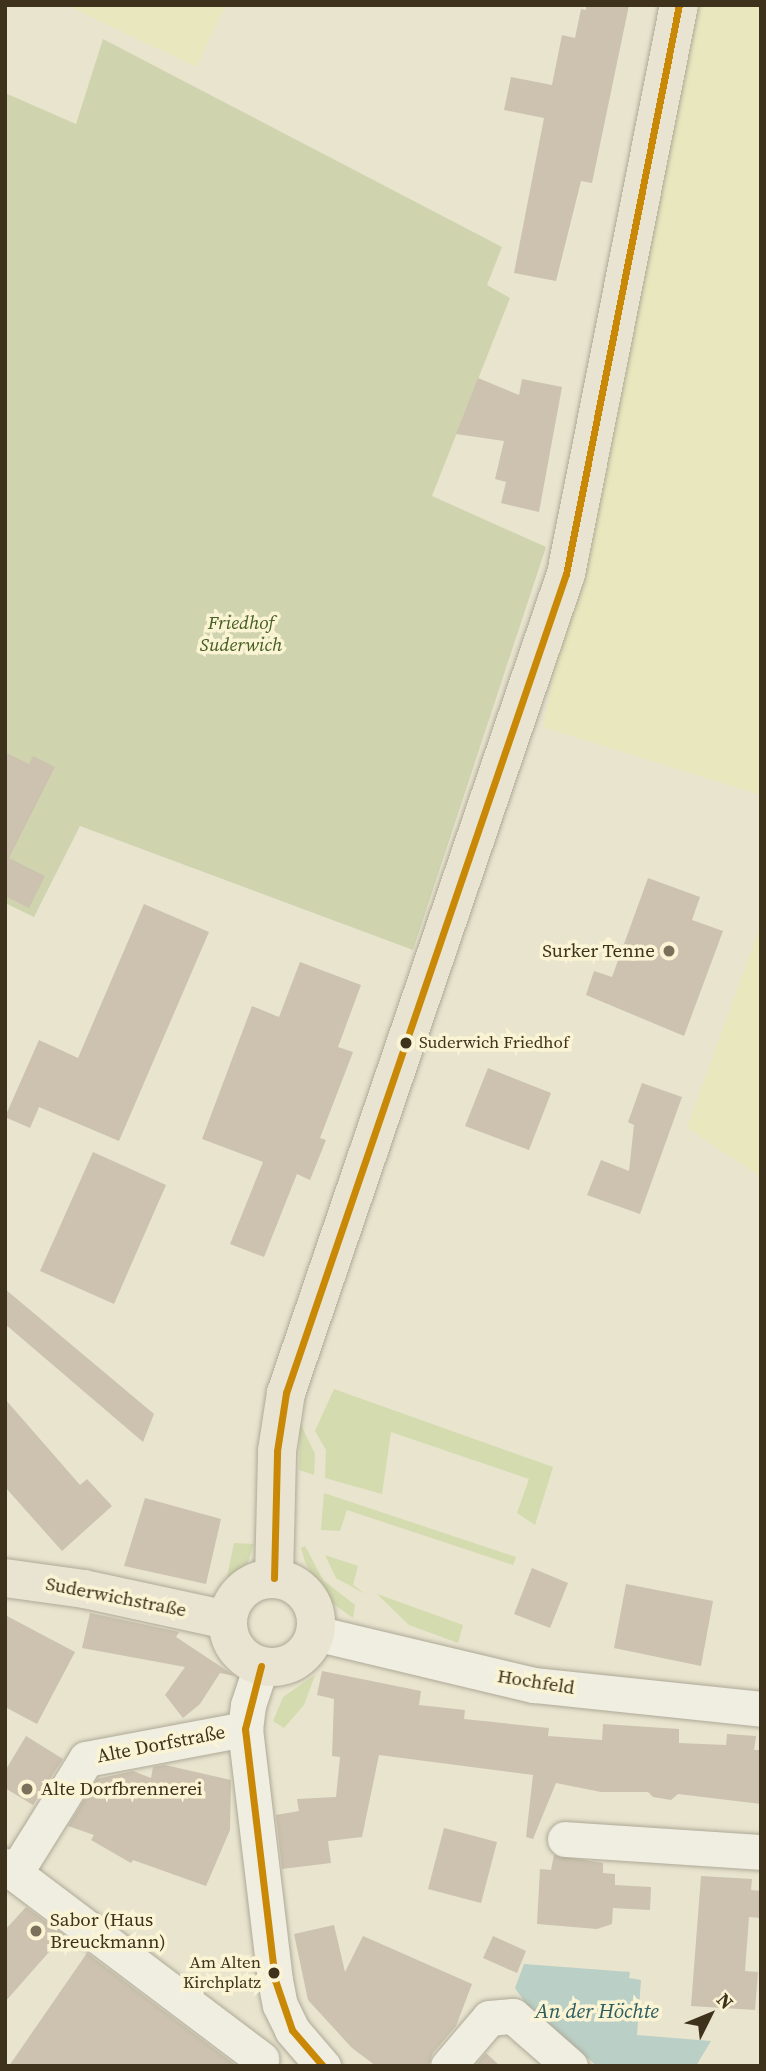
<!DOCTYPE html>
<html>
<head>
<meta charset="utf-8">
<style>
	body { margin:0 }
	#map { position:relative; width:766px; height:2071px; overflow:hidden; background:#e8e4ce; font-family:"Source Serif 4",serif }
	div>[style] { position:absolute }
	.farmland>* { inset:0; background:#e9e7be }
	.green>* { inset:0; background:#d4dbaf }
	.cemetery>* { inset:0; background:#cfd4af }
	.water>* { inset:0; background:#bacfc5 }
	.building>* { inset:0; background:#ccc2af }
	.roads { filter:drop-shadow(0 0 2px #aea997) drop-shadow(0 0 2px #aea997) }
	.minor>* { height:35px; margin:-17.5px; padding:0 17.5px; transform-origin:17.5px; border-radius:17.5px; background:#f0ede1 }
	.major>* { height:38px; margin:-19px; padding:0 19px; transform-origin:19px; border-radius:19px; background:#e8e4d1 }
	.major>.ring { margin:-19px; padding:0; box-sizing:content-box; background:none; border:38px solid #e8e4d1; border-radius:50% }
	.bus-1>* { height:7px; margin:-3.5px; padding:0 3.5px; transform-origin:3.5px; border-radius:3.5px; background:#c98907 }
	.dots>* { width:19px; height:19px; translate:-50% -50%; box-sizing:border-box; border:4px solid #faf4d4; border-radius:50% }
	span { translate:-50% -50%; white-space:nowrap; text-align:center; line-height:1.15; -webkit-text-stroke:7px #faf4d4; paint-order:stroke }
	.bus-label { font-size:17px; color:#3f321d }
	.left { translate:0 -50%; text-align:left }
	.right { translate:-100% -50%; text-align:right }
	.park-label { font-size:19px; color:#465e21; font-style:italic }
	.poi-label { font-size:19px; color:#3f321d }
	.street-label { font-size:19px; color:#3f321d }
	.water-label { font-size:21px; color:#2b5c60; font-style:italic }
	.frame { position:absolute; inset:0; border:7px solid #3f321d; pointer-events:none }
	.north { position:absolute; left:675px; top:1980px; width:70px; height:70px; -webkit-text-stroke:5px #faf4d4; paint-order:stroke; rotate:47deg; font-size:19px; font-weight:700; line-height:28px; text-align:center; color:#3f321d }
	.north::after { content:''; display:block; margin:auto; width:24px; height:32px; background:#3f321d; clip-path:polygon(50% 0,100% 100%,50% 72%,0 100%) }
</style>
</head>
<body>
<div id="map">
	<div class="farmland">
		<i style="clip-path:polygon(66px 5px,226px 5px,196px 67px)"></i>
		<i style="clip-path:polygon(688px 5px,761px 5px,761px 795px,543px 727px)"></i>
		<i style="clip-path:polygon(761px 924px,761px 1177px,687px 1128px)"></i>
	</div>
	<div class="green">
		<i style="clip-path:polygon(334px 1389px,553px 1467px,535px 1525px,517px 1513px,529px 1479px,391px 1432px,382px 1494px,325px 1478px,326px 1450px,315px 1431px)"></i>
		<i style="clip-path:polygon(300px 1423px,315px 1454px,314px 1475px,299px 1470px)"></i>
		<i style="clip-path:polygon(324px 1493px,516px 1557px,513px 1565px,347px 1510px,340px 1531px,321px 1530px)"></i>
		<i style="clip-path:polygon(234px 1543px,254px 1544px,246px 1568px,225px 1586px)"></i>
		<i style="clip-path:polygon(305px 1546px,323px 1580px,355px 1605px,353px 1618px,325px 1598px,305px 1562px,301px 1548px)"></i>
		<i style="clip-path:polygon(325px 1555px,358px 1566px,353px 1585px,365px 1594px,336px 1578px)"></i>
		<i style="clip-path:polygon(377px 1594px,463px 1625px,458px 1643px,409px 1625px)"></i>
		<i style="clip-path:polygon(315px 1675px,304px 1705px,284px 1728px,273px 1721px,283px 1697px)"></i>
	</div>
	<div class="cemetery">
		<i style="clip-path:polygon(103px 39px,502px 247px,487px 285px,510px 298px,432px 496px,546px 547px,413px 950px,80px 826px,34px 917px,5px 903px,5px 93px,76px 124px)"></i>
	</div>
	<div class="water">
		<i style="clip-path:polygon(524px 1964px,630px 1972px,629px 1978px,641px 1980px,637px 2035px,711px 2041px,696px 2066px,597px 2066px,529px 2008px,515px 1988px)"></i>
	</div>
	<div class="building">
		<i style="clip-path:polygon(586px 5px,629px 5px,592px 183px,581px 181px,556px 281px,514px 273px,544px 118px,504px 110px,511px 77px,552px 85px,562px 35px,575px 38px,581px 9px,586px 10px)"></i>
		<i style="clip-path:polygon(478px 378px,519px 395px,522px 379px,562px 387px,539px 512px,501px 503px,506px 482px,495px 479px,504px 441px,456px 434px)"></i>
		<i style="clip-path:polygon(5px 752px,29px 764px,33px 756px,55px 767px,9px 858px,45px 876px,29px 908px,5px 896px)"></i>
		<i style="clip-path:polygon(648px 878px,700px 897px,692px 920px,723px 931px,684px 1036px,586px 995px,594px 971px,612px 977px)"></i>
		<i style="clip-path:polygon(144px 904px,209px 932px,119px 1141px,39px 1107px,30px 1128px,5px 1117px,39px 1040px,78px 1058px)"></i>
		<i style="clip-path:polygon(300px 962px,361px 985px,338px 1047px,353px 1052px,320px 1138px,326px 1140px,310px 1180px,297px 1174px,264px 1257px,230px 1244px,263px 1162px,202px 1139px,252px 1006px,279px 1017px)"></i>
		<i style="clip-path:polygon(488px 1068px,551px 1093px,529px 1150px,465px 1126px)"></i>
		<i style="clip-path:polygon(642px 1083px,682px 1097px,640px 1214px,587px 1195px,601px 1160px,629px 1171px,634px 1125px,628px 1122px)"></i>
		<i style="clip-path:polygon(93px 1152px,166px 1185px,114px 1304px,40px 1271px)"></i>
		<i style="clip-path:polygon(5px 1289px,154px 1414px,143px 1442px,5px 1324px)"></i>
		<i style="clip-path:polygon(5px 1399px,80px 1485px,87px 1479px,112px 1506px,62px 1551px,5px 1487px)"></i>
		<i style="clip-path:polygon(145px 1498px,221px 1519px,206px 1584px,124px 1566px)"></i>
		<i style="clip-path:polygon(532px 1568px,568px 1583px,550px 1628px,514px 1614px)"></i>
		<i style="clip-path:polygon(626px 1584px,713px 1601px,701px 1666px,614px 1648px)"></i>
		<i style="clip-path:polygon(90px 1613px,179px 1632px,176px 1637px,235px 1676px,220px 1673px,200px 1704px,183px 1718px,165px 1695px,185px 1667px,82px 1648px)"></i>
		<i style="clip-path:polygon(5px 1615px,75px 1652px,37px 1724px,5px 1707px)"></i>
		<i style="clip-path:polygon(322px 1671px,421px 1691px,419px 1705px,465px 1710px,464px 1719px,549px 1728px,548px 1736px,602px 1740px,603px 1724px,679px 1729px,679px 1743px,726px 1745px,727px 1734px,756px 1736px,754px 1750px,761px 1750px,761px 1804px,678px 1794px,671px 1800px,653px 1797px,648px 1792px,601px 1792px,556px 1783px,533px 1839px,526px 1837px,533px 1775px,379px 1755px,362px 1837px,328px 1841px,331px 1863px,282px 1869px,276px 1815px,299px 1811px,297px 1799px,336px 1797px,340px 1757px,332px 1756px,334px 1699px,317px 1695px)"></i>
		<i style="clip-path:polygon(26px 1736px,63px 1759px,33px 1805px,5px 1788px,5px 1771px)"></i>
		<i style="clip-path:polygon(165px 1765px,231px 1780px,230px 1830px,206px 1886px,133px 1860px,131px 1863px,91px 1840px,94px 1835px,68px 1826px,97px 1779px,133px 1771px,151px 1778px,153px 1767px)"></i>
		<i style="clip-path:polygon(444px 1828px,497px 1842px,481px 1903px,428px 1889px)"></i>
		<i style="clip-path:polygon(554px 1855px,603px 1863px,603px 1873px,615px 1874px,615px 1885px,651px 1887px,650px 1910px,613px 1908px,612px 1924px,597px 1929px,537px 1924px,540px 1869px,551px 1870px)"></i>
		<i style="clip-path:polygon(701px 1876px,752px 1879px,751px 1890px,761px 1891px,761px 1918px,749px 1917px,745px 1971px,758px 1972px,755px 2010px,691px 2006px)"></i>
		<i style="clip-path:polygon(26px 1907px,64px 1935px,5px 2002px,5px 1930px)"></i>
		<i style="clip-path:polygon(334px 1925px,345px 1972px,363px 1936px,472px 1984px,456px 2026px,433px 2053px,428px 2066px,376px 2066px,352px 2048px,308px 2000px,294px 1934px)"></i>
		<i style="clip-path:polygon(493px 1936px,526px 1951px,517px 1973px,483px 1958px)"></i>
		<i style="clip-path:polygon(87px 1953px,237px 2066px,9px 2066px)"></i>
		<i style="clip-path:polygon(486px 2053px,500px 2066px,475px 2066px)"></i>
	</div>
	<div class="roads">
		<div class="minor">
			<i style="left:315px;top:1633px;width:225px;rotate:13.4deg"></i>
			<i style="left:534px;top:1685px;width:228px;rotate:6deg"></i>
			<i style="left:261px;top:1666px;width:41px;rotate:108.4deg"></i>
			<i style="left:248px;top:1705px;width:24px;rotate:97deg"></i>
			<i style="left:245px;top:1729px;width:253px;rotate:83.2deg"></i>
			<i style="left:275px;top:1980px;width:25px;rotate:79deg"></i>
			<i style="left:280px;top:2005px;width:28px;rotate:64deg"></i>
			<i style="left:292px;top:2030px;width:48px;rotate:49.3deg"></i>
			<i style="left:565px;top:1839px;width:196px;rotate:3.8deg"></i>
			<i style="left:5px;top:1866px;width:321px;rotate:37deg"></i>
			<i style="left:15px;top:1873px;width:134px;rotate:-58.1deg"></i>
			<i style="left:86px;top:1759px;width:162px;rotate:-10.7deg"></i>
			<i style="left:448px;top:2066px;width:63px;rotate:-49.5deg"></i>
			<i style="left:489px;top:2018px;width:24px;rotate:-5deg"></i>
			<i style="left:513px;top:2016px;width:76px;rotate:41.3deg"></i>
		</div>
		<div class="major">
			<i style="left:5px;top:1578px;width:80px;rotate:7.9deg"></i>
			<i style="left:84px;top:1589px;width:146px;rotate:12.2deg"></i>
			<i style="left:274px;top:1578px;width:127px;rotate:-88.6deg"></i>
			<i style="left:277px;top:1451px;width:59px;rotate:-81.2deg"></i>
			<i style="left:286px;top:1393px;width:866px;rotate:-71.13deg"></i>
			<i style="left:566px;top:574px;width:580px;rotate:-78.77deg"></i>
			<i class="ring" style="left:228px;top:1579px;width:50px;height:50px"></i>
		</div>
	</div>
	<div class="bus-1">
		<i style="left:274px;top:1578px;width:127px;rotate:-88.6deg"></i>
		<i style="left:277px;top:1451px;width:59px;rotate:-81.2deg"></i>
		<i style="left:286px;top:1393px;width:866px;rotate:-71.13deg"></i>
		<i style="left:566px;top:574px;width:580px;rotate:-78.77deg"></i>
		<i style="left:261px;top:1666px;width:65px;rotate:104.3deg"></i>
		<i style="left:245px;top:1729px;width:253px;rotate:83.2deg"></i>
		<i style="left:275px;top:1980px;width:53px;rotate:71.2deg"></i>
		<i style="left:292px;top:2030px;width:48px;rotate:49.3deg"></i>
	</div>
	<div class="dots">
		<i style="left:669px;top:951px;background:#7a705b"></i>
		<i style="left:406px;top:1043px;background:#3f321d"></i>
		<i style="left:27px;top:1789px;background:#7a705b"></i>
		<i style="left:36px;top:1931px;background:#7a705b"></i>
		<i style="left:274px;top:1973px;background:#3f321d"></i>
	</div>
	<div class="bus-label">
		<span class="left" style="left:419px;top:1043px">Suderwich Friedhof</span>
		<span class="right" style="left:261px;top:1973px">Am Alten<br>Kirchplatz</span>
	</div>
	<div class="park-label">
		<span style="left:241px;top:634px">Friedhof<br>Suderwich</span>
	</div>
	<div class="poi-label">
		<span class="right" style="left:655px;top:951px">Surker Tenne</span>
		<span class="left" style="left:41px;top:1789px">Alte Dorfbrennerei</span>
		<span class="left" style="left:50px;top:1931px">Sabor (Haus<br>Breuckmann)</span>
	</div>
	<div class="street-label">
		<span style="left:116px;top:1597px;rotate:11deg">Suderwichstraße</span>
		<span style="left:536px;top:1682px;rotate:9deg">Hochfeld</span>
		<span style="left:161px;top:1744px;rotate:-11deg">Alte Dorfstraße</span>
	</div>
	<div class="water-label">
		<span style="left:597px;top:2011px">An der Höchte</span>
	</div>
	<div class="frame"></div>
	<div class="north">N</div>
</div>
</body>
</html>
